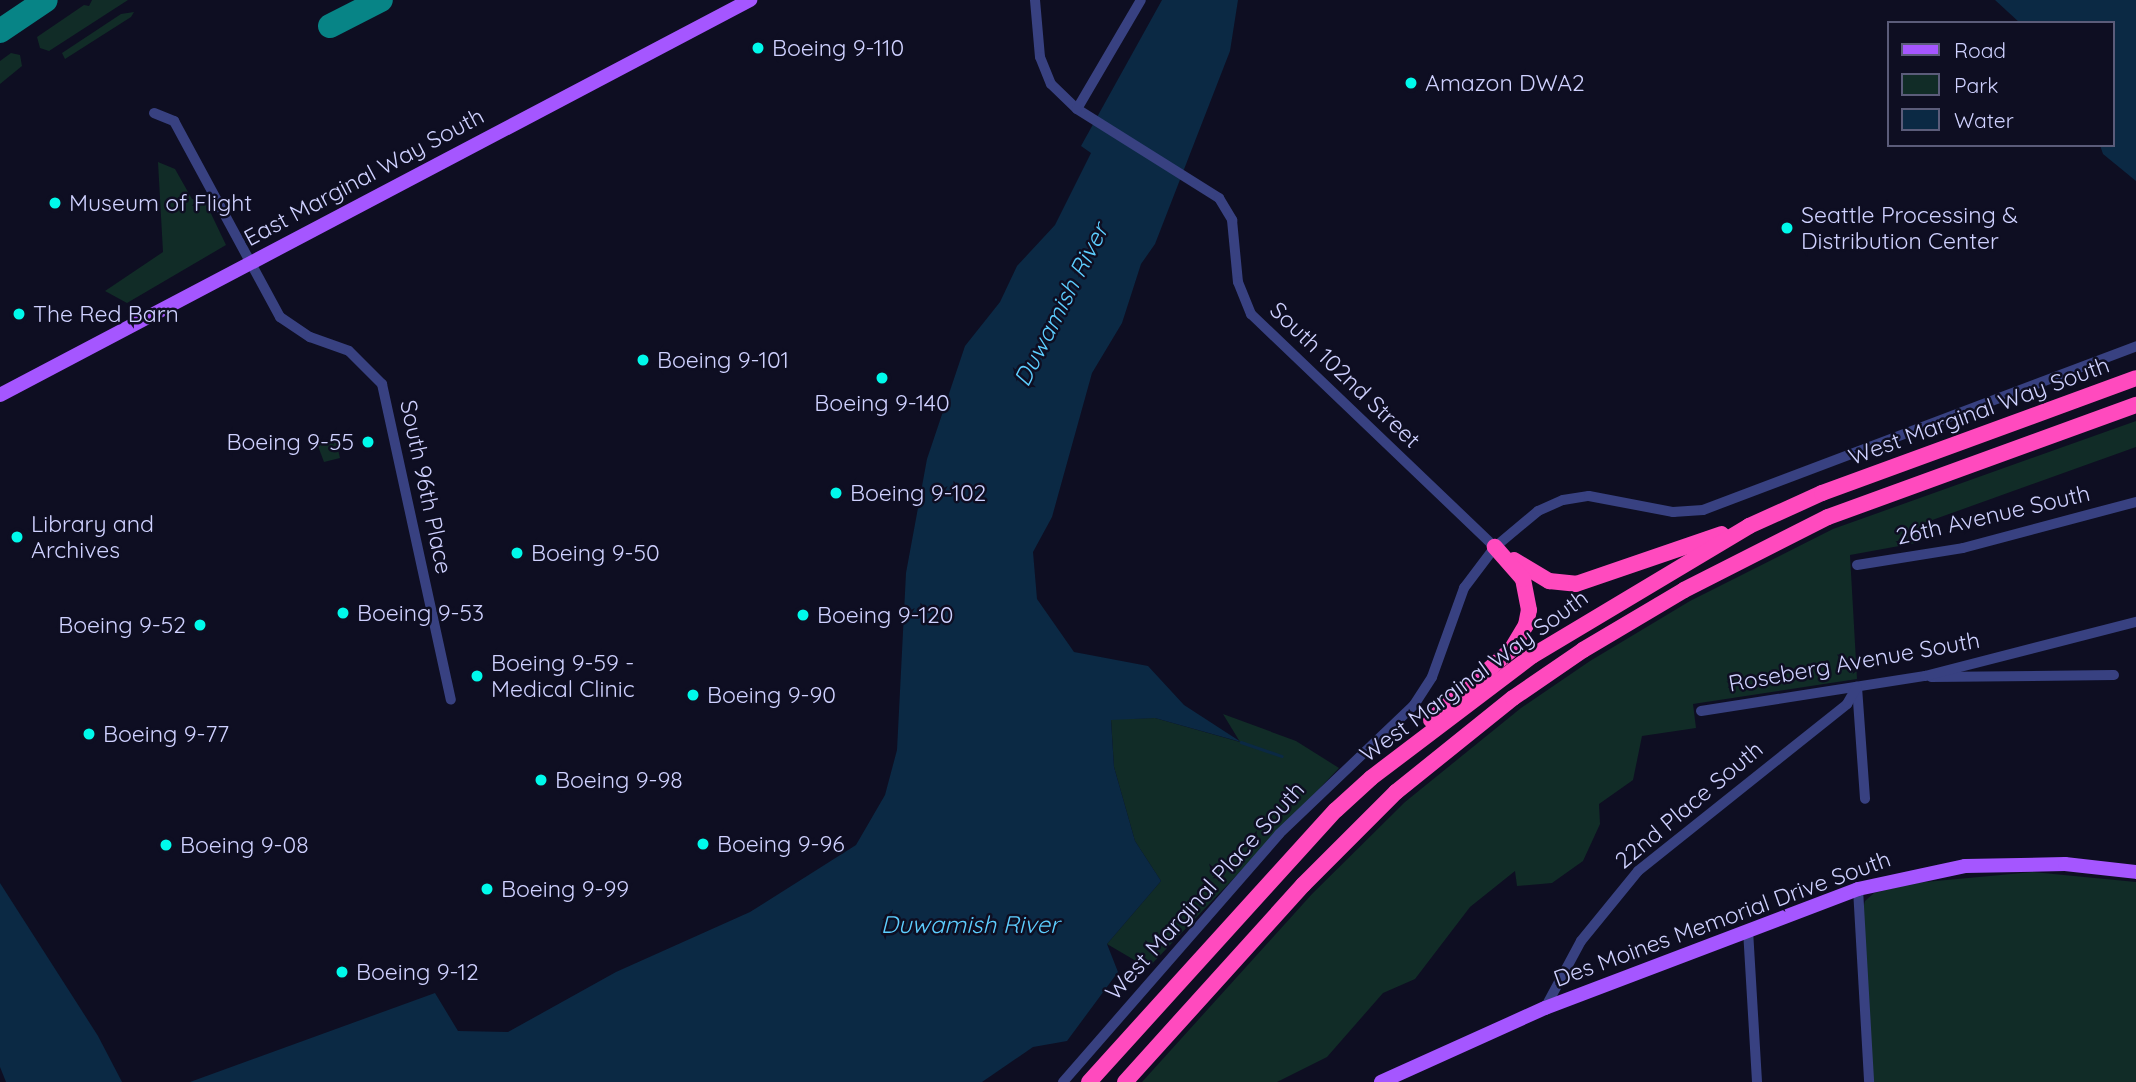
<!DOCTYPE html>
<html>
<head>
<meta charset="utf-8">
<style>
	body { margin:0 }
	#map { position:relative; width:2136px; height:1082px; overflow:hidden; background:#0e0e22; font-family:Quicksand,sans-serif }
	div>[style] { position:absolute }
	.green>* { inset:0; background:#112c27 }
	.water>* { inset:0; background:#0b2944 }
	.stream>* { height:2.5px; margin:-1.25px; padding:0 1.25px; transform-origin:1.25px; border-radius:1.25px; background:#0b2944 }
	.taxiway>* { height:24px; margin:-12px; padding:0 12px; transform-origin:12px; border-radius:12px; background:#078486 }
	.minor>* { height:10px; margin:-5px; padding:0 5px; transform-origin:5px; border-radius:5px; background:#384181 }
	.major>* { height:14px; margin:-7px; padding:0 7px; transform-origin:7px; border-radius:7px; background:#a556ff }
	.highway>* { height:16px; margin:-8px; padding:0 8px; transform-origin:8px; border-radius:8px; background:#ff4abe }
	.dots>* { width:19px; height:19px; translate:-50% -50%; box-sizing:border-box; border:4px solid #0e0e22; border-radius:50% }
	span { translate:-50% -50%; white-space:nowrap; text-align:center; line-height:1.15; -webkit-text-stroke:5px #0e0e22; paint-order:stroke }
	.poi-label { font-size:23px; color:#cfd1ff }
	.left { translate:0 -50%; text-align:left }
	.right { translate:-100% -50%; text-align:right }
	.street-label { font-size:23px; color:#cfd1ff }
	.water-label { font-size:24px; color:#5dceff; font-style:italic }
	.legend { position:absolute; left:1887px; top:21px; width:228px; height:126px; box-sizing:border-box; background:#0e0e22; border:2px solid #5b5c7a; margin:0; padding:9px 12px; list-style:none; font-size:21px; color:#cfd1ff }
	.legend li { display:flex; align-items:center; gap:14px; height:35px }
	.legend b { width:35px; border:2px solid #5b5c7a }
</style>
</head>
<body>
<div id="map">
	<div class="green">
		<i style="clip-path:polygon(92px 0,128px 0,49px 51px,40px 48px,37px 37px,84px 5px,89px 6px)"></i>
		<i style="clip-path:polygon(134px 12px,131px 17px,65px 59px,62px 53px,121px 14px)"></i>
		<i style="clip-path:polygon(11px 53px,20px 55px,22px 66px,0 84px,0 61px)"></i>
		<i style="clip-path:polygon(158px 162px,175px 169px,192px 199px,205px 201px,226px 245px,127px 303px,105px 291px,163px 252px)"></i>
		<i style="clip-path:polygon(2136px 421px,2136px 447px,1924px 523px,1921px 542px,1850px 555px,1857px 679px,1693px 704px,1696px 728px,1642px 736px,1633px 780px,1599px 804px,1600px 824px,1583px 861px,1552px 883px,1517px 886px,1515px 871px,1470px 907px,1415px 979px,1383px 993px,1327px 1057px,1277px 1082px,1142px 1082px,1312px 894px,1405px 802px,1521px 708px,1590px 661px,1690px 601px,1833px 529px)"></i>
		<i style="clip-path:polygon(335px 437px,340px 458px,324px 462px,318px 446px)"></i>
		<i style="clip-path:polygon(1223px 714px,1296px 741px,1339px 768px,1148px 968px,1107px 944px,1161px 881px,1135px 841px,1114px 767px,1111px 719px,1155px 718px,1240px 742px)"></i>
		<i style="clip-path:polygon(2033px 872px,2136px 882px,2136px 1082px,1873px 1082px,1861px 916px,1865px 901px,1874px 893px,1914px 883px)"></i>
	</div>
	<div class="water">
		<i style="clip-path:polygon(1162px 0,1238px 0,1230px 51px,1155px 244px,1141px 264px,1122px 323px,1092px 373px,1052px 517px,1033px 552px,1037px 599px,1074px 652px,1148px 666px,1184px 705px,1241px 742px,1155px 718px,1111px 720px,1114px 767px,1135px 841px,1161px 881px,1107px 944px,1118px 972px,1067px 1041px,1033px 1047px,982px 1082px,190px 1082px,435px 993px,458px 1031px,508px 1032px,616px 972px,750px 912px,856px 845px,885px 795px,897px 750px,906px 573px,927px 459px,965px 346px,1000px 302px,1017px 266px,1055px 225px,1091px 153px,1081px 146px)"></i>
		<i style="clip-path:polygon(1995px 0,2136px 0,2136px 181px,2103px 154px,2100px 145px,2113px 145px,2113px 23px,2020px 23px)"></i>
		<i style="clip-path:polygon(0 883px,98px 1036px,122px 1082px,6px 1082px,0 1067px)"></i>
	</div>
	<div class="stream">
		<i style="left:1241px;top:742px;width:43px;rotate:18.9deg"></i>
	</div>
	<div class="taxiway">
		<i style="left:330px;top:26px;width:57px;rotate:-27deg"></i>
		<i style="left:0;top:31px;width:55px;rotate:-34deg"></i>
	</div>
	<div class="minor">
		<i style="left:1035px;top:0;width:57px;rotate:85deg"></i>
		<i style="left:1040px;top:57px;width:29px;rotate:68deg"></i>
		<i style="left:1051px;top:84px;width:36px;rotate:44deg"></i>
		<i style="left:1077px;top:109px;width:168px;rotate:32.1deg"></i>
		<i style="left:1219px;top:198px;width:26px;rotate:59deg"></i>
		<i style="left:1232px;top:220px;width:62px;rotate:84.5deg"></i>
		<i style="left:1238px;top:282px;width:35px;rotate:68deg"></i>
		<i style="left:1251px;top:314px;width:337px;rotate:43.7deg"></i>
		<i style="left:1077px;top:109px;width:126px;rotate:-59.6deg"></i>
		<i style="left:154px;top:113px;width:22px;rotate:22deg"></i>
		<i style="left:174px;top:121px;width:223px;rotate:61.6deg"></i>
		<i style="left:280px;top:317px;width:36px;rotate:34deg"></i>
		<i style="left:310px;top:337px;width:41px;rotate:19.7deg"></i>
		<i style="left:349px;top:351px;width:47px;rotate:45deg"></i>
		<i style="left:382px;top:384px;width:323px;rotate:77.7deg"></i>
		<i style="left:1857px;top:565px;width:107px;rotate:-9.1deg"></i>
		<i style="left:1963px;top:548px;width:179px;rotate:-14.9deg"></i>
		<i style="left:1931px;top:677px;width:183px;rotate:-0.6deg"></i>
		<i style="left:1857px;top:687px;width:112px;rotate:85.9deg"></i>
		<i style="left:1701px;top:711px;width:227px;rotate:-8.9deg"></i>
		<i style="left:1925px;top:676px;width:218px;rotate:-14.4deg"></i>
		<i style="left:1858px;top:889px;width:193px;rotate:86.7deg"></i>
		<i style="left:1748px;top:930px;width:152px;rotate:86.6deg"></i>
		<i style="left:1545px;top:1008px;width:76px;rotate:-61.8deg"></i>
		<i style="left:1581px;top:941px;width:90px;rotate:-50.8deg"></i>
		<i style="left:1638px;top:871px;width:268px;rotate:-38.6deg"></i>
		<i style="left:1847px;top:704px;width:20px;rotate:-60deg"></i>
		<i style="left:1063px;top:1082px;width:329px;rotate:-48.9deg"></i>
		<i style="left:1279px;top:834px;width:187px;rotate:-43.7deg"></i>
		<i style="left:1414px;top:705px;width:33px;rotate:-57deg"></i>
		<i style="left:1432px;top:677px;width:95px;rotate:-70.2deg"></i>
		<i style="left:1464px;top:588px;width:51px;rotate:-52.9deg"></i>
		<i style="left:1495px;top:547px;width:56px;rotate:-39.9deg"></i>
		<i style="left:1538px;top:511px;width:27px;rotate:-24deg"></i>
		<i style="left:1563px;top:500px;width:26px;rotate:-9deg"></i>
		<i style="left:1589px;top:496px;width:86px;rotate:10.8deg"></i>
		<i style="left:1673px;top:512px;width:30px;rotate:-4deg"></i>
		<i style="left:1703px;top:510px;width:463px;rotate:-20.7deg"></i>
	</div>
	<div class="major">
		<i style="left:0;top:395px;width:848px;rotate:-27.77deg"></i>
		<i style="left:1381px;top:1082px;width:180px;rotate:-24.3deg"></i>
		<i style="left:1545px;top:1008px;width:335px;rotate:-20.8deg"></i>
		<i style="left:1858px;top:889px;width:109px;rotate:-12.1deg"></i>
		<i style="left:1965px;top:866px;width:100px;rotate:-1.1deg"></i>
		<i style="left:2065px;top:864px;width:71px;rotate:6.4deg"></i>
	</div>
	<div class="highway">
		<i style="left:1514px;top:560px;width:41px;rotate:31deg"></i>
		<i style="left:1549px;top:581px;width:27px;rotate:6deg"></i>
		<i style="left:1576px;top:584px;width:154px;rotate:-18.9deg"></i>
		<i style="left:1431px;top:720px;width:106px;rotate:-41.2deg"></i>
		<i style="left:1511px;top:650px;width:29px;rotate:-59deg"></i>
		<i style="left:1526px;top:625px;width:15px;rotate:-79deg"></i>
		<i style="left:1529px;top:610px;width:32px;rotate:-101deg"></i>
		<i style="left:1523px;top:579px;width:43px;rotate:-131.2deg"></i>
		<i style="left:1089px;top:1082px;width:367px;rotate:-47.8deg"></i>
		<i style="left:1336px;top:810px;width:47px;rotate:-42.4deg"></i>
		<i style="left:1371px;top:778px;width:202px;rotate:-37.2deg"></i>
		<i style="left:1532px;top:656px;width:253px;rotate:-30.9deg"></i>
		<i style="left:1749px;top:526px;width:80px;rotate:-24.3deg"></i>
		<i style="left:1822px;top:493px;width:334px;rotate:-20.1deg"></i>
		<i style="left:1125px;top:1082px;width:266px;rotate:-47.9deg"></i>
		<i style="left:1303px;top:885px;width:132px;rotate:-45deg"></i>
		<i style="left:1396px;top:792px;width:150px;rotate:-38.8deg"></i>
		<i style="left:1513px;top:698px;width:85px;rotate:-34.4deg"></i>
		<i style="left:1583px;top:650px;width:117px;rotate:-30.7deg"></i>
		<i style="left:1684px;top:590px;width:161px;rotate:-26.9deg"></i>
		<i style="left:1828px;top:517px;width:328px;rotate:-20deg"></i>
	</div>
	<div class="dots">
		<i style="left:758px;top:48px;background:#00faeb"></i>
		<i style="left:1411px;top:83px;background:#00faeb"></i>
		<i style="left:55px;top:203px;background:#00faeb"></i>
		<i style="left:1787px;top:228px;background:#00faeb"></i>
		<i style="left:19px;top:314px;background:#00faeb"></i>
		<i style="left:643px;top:360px;background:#00faeb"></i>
		<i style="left:882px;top:378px;background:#00faeb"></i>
		<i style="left:368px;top:442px;background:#00faeb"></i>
		<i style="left:836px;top:493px;background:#00faeb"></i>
		<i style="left:17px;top:537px;background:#00faeb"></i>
		<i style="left:517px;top:553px;background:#00faeb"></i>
		<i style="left:343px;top:613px;background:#00faeb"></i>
		<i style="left:803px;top:615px;background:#00faeb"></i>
		<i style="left:200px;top:625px;background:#00faeb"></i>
		<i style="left:477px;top:676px;background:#00faeb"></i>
		<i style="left:693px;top:695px;background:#00faeb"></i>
		<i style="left:89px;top:734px;background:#00faeb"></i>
		<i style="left:541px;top:780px;background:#00faeb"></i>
		<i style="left:703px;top:844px;background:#00faeb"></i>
		<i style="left:166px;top:845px;background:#00faeb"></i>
		<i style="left:487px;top:889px;background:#00faeb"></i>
		<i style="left:342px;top:972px;background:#00faeb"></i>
	</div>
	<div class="poi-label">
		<span class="left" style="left:772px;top:48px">Boeing 9-110</span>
		<span class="left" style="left:1425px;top:83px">Amazon DWA2</span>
		<span class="left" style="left:69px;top:203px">Museum of Flight</span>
		<span class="left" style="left:1801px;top:228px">Seattle Processing &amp;<br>Distribution Center</span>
		<span class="left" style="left:33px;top:314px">The Red Barn</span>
		<span class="left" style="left:657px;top:360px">Boeing 9-101</span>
		<span style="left:882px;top:403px">Boeing 9-140</span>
		<span class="right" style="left:354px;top:442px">Boeing 9-55</span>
		<span class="left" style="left:850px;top:493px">Boeing 9-102</span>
		<span class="left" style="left:31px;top:537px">Library and<br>Archives</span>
		<span class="left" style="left:531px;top:553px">Boeing 9-50</span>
		<span class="left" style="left:357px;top:613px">Boeing 9-53</span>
		<span class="left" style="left:817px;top:615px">Boeing 9-120</span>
		<span class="right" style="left:186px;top:625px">Boeing 9-52</span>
		<span class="left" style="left:491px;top:676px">Boeing 9-59 -<br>Medical Clinic</span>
		<span class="left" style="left:707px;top:695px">Boeing 9-90</span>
		<span class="left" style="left:103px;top:734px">Boeing 9-77</span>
		<span class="left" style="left:555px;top:780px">Boeing 9-98</span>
		<span class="left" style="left:717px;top:844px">Boeing 9-96</span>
		<span class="left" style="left:180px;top:845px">Boeing 9-08</span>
		<span class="left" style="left:501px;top:889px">Boeing 9-99</span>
		<span class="left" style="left:356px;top:972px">Boeing 9-12</span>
	</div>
	<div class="street-label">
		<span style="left:364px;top:177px;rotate:-28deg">East Marginal Way South</span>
		<span style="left:1345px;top:375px;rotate:44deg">South 102nd Street</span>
		<span style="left:1979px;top:411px;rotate:-20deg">West Marginal Way South</span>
		<span style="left:426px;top:487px;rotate:78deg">South 96th Place</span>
		<span style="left:1993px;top:515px;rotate:-13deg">26th Avenue South</span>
		<span style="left:1854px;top:662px;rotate:-10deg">Roseberg Avenue South</span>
		<span style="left:1474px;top:676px;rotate:-36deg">West Marginal Way South</span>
		<span style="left:1689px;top:805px;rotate:-40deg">22nd Place South</span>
		<span style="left:1205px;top:891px;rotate:-48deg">West Marginal Place South</span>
		<span style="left:1722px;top:919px;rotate:-20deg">Des Moines Memorial Drive South</span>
	</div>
	<div class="water-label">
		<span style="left:1061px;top:305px;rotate:-63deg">Duwamish River</span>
		<span style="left:970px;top:925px">Duwamish River</span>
	</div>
	<ul class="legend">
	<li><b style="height:9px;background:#a556ff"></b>Road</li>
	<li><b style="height:19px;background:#112c27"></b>Park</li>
	<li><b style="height:19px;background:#0b2944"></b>Water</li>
	</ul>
</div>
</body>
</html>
